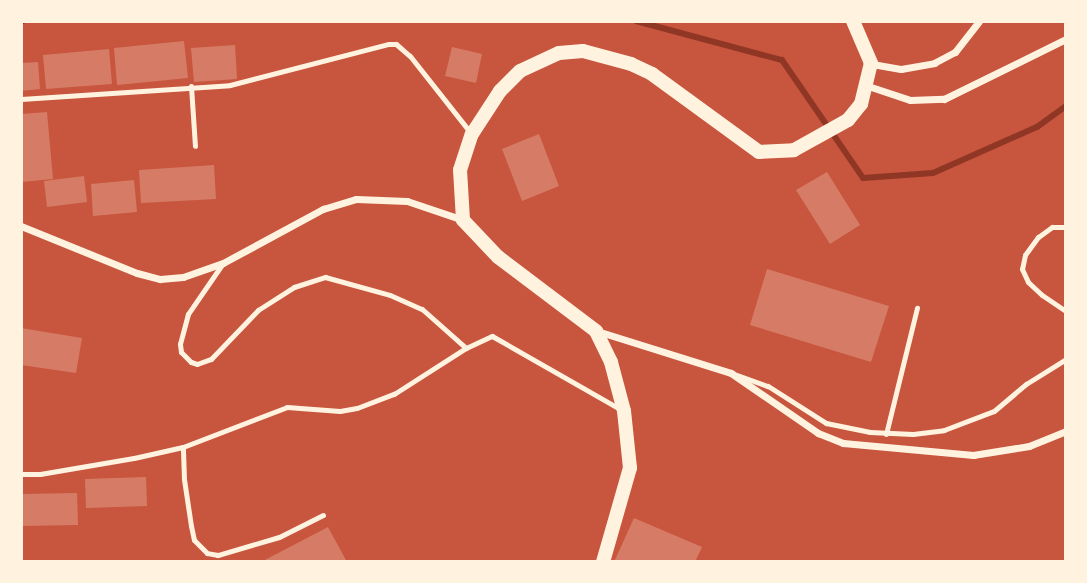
<!DOCTYPE html>
<html>
<head>
<meta charset="utf-8">
<style>
	body { margin:0 }
	#map { position:relative; width:1087px; height:583px; overflow:hidden; background:#c8553d; font-family:Montserrat,sans-serif }
	div>[style] { position:absolute }
	.stream>* { height:6px; margin:-3px; padding:0 3px; transform-origin:3px; border-radius:3px; background:#8f3625 }
	.building>* { inset:0; background:#d67c66 }
	.service>* { height:5px; margin:-2.5px; padding:0 2.5px; transform-origin:2.5px; border-radius:2.5px; background:#fff3e0 }
	.minor>* { height:7px; margin:-3.5px; padding:0 3.5px; transform-origin:3.5px; border-radius:3.5px; background:#fff3e0 }
	.secondary>* { height:14px; margin:-7px; padding:0 7px; transform-origin:7px; border-radius:7px; background:#fff3e0 }
	span { translate:-50% -50%; white-space:nowrap; text-align:center; line-height:1.15; -webkit-text-stroke:7px #fff3e0; paint-order:stroke }
	.frame { position:absolute; inset:0; border:23px solid #fff3e0; pointer-events:none }
</style>
</head>
<body>
<div id="map">
	<div class="stream">
		<i style="left:636px;top:21px;width:151px;rotate:15deg"></i>
		<i style="left:782px;top:60px;width:143px;rotate:55.5deg"></i>
		<i style="left:863px;top:178px;width:70px;rotate:-4.1deg"></i>
		<i style="left:933px;top:173px;width:114px;rotate:-23.9deg"></i>
		<i style="left:1037px;top:127px;width:36px;rotate:-36deg"></i>
		<i style="left:21px;top:22px;width:2px;rotate:-27deg"></i>
	</div>
	<div class="building">
		<i style="clip-path:polygon(184px 41px,188px 78px,117px 85px,114px 48px)"></i>
		<i style="clip-path:polygon(235px 45px,237px 79px,194px 82px,191px 48px)"></i>
		<i style="clip-path:polygon(452px 47px,482px 54px,476px 83px,445px 76px)"></i>
		<i style="clip-path:polygon(109px 49px,112px 84px,46px 89px,43px 55px)"></i>
		<i style="clip-path:polygon(38px 62px,40px 89px,21px 91px,21px 63px)"></i>
		<i style="clip-path:polygon(47px 112px,53px 179px,21px 182px,21px 114px)"></i>
		<i style="clip-path:polygon(539px 134px,559px 186px,522px 201px,502px 149px)"></i>
		<i style="clip-path:polygon(214px 165px,216px 199px,141px 203px,139px 170px)"></i>
		<i style="clip-path:polygon(827px 172px,860px 225px,830px 244px,796px 190px)"></i>
		<i style="clip-path:polygon(84px 176px,87px 202px,47px 207px,44px 181px)"></i>
		<i style="clip-path:polygon(134px 180px,137px 212px,93px 216px,91px 184px)"></i>
		<i style="clip-path:polygon(767px 269px,889px 306px,871px 362px,750px 325px)"></i>
		<i style="clip-path:polygon(21px 328px,82px 338px,76px 373px,21px 365px)"></i>
		<i style="clip-path:polygon(146px 477px,147px 506px,86px 508px,85px 479px)"></i>
		<i style="clip-path:polygon(77px 493px,78px 525px,21px 526px,21px 494px)"></i>
		<i style="clip-path:polygon(634px 518px,702px 547px,695px 562px,614px 562px)"></i>
		<i style="clip-path:polygon(328px 527px,347px 562px,261px 562px)"></i>
	</div>
	<div class="service">
		<i style="left:191px;top:86px;width:60px;rotate:86.2deg"></i>
		<i style="left:21px;top:99px;width:209px;rotate:-3.8deg"></i>
		<i style="left:230px;top:85px;width:164px;rotate:-14.5deg"></i>
		<i style="left:389px;top:44px;width:7px"></i>
		<i style="left:396px;top:44px;width:18px;rotate:41deg"></i>
		<i style="left:410px;top:56px;width:97px;rotate:51.7deg"></i>
		<i style="left:1066px;top:227px;width:14px;rotate:180deg"></i>
		<i style="left:1052px;top:227px;width:17px;rotate:144deg"></i>
		<i style="left:1038px;top:237px;width:22px;rotate:126deg"></i>
		<i style="left:1025px;top:255px;width:14px;rotate:102deg"></i>
		<i style="left:1022px;top:269px;width:14px;rotate:65deg"></i>
		<i style="left:1028px;top:282px;width:19px;rotate:43deg"></i>
		<i style="left:1042px;top:295px;width:29px;rotate:34deg"></i>
		<i style="left:223px;top:263px;width:62px;rotate:124.5deg"></i>
		<i style="left:188px;top:314px;width:31px;rotate:105deg"></i>
		<i style="left:180px;top:344px;width:8px;rotate:83deg"></i>
		<i style="left:181px;top:352px;width:14px;rotate:45deg"></i>
		<i style="left:191px;top:362px;width:6px;rotate:18deg"></i>
		<i style="left:197px;top:364px;width:15px;rotate:-20deg"></i>
		<i style="left:211px;top:359px;width:68px;rotate:-46.2deg"></i>
		<i style="left:258px;top:310px;width:43px;rotate:-32.6deg"></i>
		<i style="left:294px;top:287px;width:33px;rotate:-18deg"></i>
		<i style="left:325px;top:277px;width:67px;rotate:15.5deg"></i>
		<i style="left:390px;top:295px;width:35px;rotate:24deg"></i>
		<i style="left:422px;top:309px;width:59px;rotate:41.6deg"></i>
		<i style="left:737px;top:375px;width:33px;rotate:20deg"></i>
		<i style="left:768px;top:386px;width:69px;rotate:32.5deg"></i>
		<i style="left:826px;top:423px;width:45px;rotate:11.6deg"></i>
		<i style="left:870px;top:432px;width:43px;rotate:2.7deg"></i>
		<i style="left:913px;top:434px;width:31px;rotate:-7deg"></i>
		<i style="left:944px;top:430px;width:53px;rotate:-20.8deg"></i>
		<i style="left:994px;top:411px;width:42px;rotate:-40.2deg"></i>
		<i style="left:1026px;top:384px;width:47px;rotate:-32deg"></i>
		<i style="left:886px;top:434px;width:130px;rotate:-76.2deg"></i>
		<i style="left:21px;top:474px;width:19px"></i>
		<i style="left:40px;top:474px;width:95px;rotate:-9.7deg"></i>
		<i style="left:134px;top:458px;width:50px;rotate:-12.7deg"></i>
		<i style="left:323px;top:515px;width:49px;rotate:153.4deg"></i>
		<i style="left:279px;top:537px;width:64px;rotate:163.6deg"></i>
		<i style="left:218px;top:555px;width:11px;rotate:-170deg"></i>
		<i style="left:207px;top:553px;width:18px;rotate:-135deg"></i>
		<i style="left:194px;top:540px;width:14px;rotate:-102deg"></i>
		<i style="left:191px;top:526px;width:48px;rotate:-98.5deg"></i>
		<i style="left:184px;top:479px;width:32px;rotate:-92deg"></i>
		<i style="left:183px;top:447px;width:111px;rotate:-21deg"></i>
		<i style="left:287px;top:407px;width:53px;rotate:4.3deg"></i>
		<i style="left:340px;top:411px;width:17px;rotate:-10deg"></i>
		<i style="left:357px;top:408px;width:40px;rotate:-21deg"></i>
		<i style="left:394px;top:394px;width:85px;rotate:-32.6deg"></i>
		<i style="left:466px;top:348px;width:29px;rotate:-25deg"></i>
		<i style="left:492px;top:336px;width:147px;rotate:29.7deg"></i>
	</div>
	<div class="minor">
		<i style="left:872px;top:64px;width:29px;rotate:10deg"></i>
		<i style="left:901px;top:69px;width:34px;rotate:-10deg"></i>
		<i style="left:934px;top:63px;width:24px;rotate:-28deg"></i>
		<i style="left:955px;top:52px;width:39px;rotate:-52deg"></i>
		<i style="left:868px;top:86px;width:44px;rotate:18.4deg"></i>
		<i style="left:910px;top:100px;width:34px;rotate:-2deg"></i>
		<i style="left:944px;top:99px;width:136px;rotate:-26.2deg"></i>
		<i style="left:21px;top:226px;width:125px;rotate:22.1deg"></i>
		<i style="left:137px;top:273px;width:24px;rotate:15deg"></i>
		<i style="left:160px;top:279px;width:23px;rotate:-5deg"></i>
		<i style="left:183px;top:277px;width:42px;rotate:-19.3deg"></i>
		<i style="left:223px;top:263px;width:114px;rotate:-28.4deg"></i>
		<i style="left:323px;top:209px;width:34px;rotate:-17deg"></i>
		<i style="left:356px;top:199px;width:51px;rotate:2.2deg"></i>
		<i style="left:407px;top:201px;width:59px;rotate:18.7deg"></i>
		<i style="left:597px;top:331px;width:140px;rotate:17.4deg"></i>
		<i style="left:731px;top:373px;width:106px;rotate:34.6deg"></i>
		<i style="left:818px;top:433px;width:27px;rotate:22deg"></i>
		<i style="left:843px;top:443px;width:131px;rotate:5.3deg"></i>
		<i style="left:973px;top:455px;width:57px;rotate:-9.1deg"></i>
		<i style="left:1029px;top:446px;width:40px;rotate:-22deg"></i>
	</div>
	<div class="secondary">
		<i style="left:603px;top:562px;width:98px;rotate:-74deg"></i>
		<i style="left:630px;top:468px;width:57px;rotate:-96deg"></i>
		<i style="left:624px;top:411px;width:51px;rotate:-104.9deg"></i>
		<i style="left:611px;top:362px;width:34px;rotate:-116deg"></i>
		<i style="left:596px;top:331px;width:123px;rotate:-142.9deg"></i>
		<i style="left:498px;top:257px;width:51px;rotate:-133.4deg"></i>
		<i style="left:463px;top:220px;width:50px;rotate:-93.4deg"></i>
		<i style="left:460px;top:170px;width:38px;rotate:-72deg"></i>
		<i style="left:472px;top:134px;width:51px;rotate:-56.9deg"></i>
		<i style="left:500px;top:91px;width:28px;rotate:-45deg"></i>
		<i style="left:520px;top:71px;width:43px;rotate:-24.8deg"></i>
		<i style="left:559px;top:53px;width:24px;rotate:-5deg"></i>
		<i style="left:583px;top:51px;width:50px;rotate:15.2deg"></i>
		<i style="left:631px;top:64px;width:23px;rotate:25deg"></i>
		<i style="left:652px;top:74px;width:132px;rotate:36.1deg"></i>
		<i style="left:759px;top:152px;width:35px;rotate:-3deg"></i>
		<i style="left:794px;top:150px;width:62px;rotate:-29.1deg"></i>
		<i style="left:848px;top:120px;width:21px;rotate:-51deg"></i>
		<i style="left:861px;top:104px;width:42px;rotate:-76.3deg"></i>
		<i style="left:871px;top:63px;width:46px;rotate:-113.2deg"></i>
	</div>
	<div class="frame"></div>
</div>
</body>
</html>
